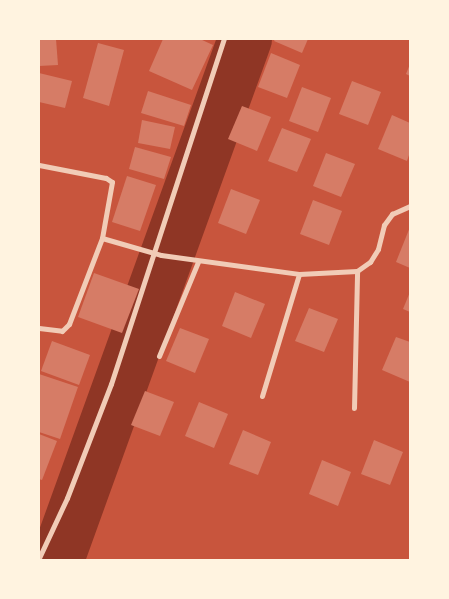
<!DOCTYPE html>
<html>
<head>
<meta charset="utf-8">
<style>
	body { margin:0 }
	#map { position:relative; width:449px; height:599px; overflow:hidden; background:#c8553d; font-family:Roboto,sans-serif }
	div>[style] { position:absolute }
	.river>* { height:54px; margin:-27px; padding:0 27px; transform-origin:27px; border-radius:27px; background:#8f3625 }
	.building>* { inset:0; background:#d67c66 }
	.minor>* { height:5px; margin:-2.5px; padding:0 2.5px; transform-origin:2.5px; border-radius:2.5px; background:#f1ccb7 }
	span { translate:-50% -50%; white-space:nowrap; text-align:center; line-height:1.15; -webkit-text-stroke:5px #fff3e0; paint-order:stroke }
	.frame { position:absolute; inset:0; border:40px solid #fff3e0; pointer-events:none }
</style>
</head>
<body>
<div id="map">
	<div class="river">
		<i style="left:57px;top:560px;width:554px;rotate:-70.16deg"></i>
	</div>
	<div class="building">
		<i style="clip-path:polygon(39px 39px,56px 39px,58px 65px,39px 66px)"></i>
		<i style="clip-path:polygon(163px 39px,200px 39px,213px 45px,192px 90px,149px 71px)"></i>
		<i style="clip-path:polygon(275px 39px,308px 39px,302px 53px,274px 41px)"></i>
		<i style="clip-path:polygon(98px 43px,124px 50px,109px 106px,83px 98px)"></i>
		<i style="clip-path:polygon(271px 53px,300px 65px,287px 98px,258px 87px)"></i>
		<i style="clip-path:polygon(410px 64px,410px 76px,406px 74px)"></i>
		<i style="clip-path:polygon(39px 73px,72px 81px,65px 108px,39px 102px)"></i>
		<i style="clip-path:polygon(352px 81px,381px 92px,368px 125px,339px 114px)"></i>
		<i style="clip-path:polygon(302px 87px,331px 98px,318px 132px,289px 121px)"></i>
		<i style="clip-path:polygon(148px 91px,191px 105px,184px 126px,141px 113px)"></i>
		<i style="clip-path:polygon(242px 106px,271px 117px,257px 151px,228px 139px)"></i>
		<i style="clip-path:polygon(392px 115px,410px 123px,410px 152px,407px 161px,378px 149px)"></i>
		<i style="clip-path:polygon(142px 120px,175px 127px,170px 149px,138px 143px)"></i>
		<i style="clip-path:polygon(282px 128px,311px 139px,297px 172px,268px 161px)"></i>
		<i style="clip-path:polygon(135px 147px,171px 157px,164px 179px,129px 169px)"></i>
		<i style="clip-path:polygon(326px 153px,355px 164px,341px 197px,313px 186px)"></i>
		<i style="clip-path:polygon(127px 176px,156px 185px,140px 231px,112px 222px)"></i>
		<i style="clip-path:polygon(231px 189px,260px 200px,246px 234px,218px 223px)"></i>
		<i style="clip-path:polygon(313px 200px,342px 211px,329px 245px,300px 234px)"></i>
		<i style="clip-path:polygon(410px 227px,410px 268px,396px 262px)"></i>
		<i style="clip-path:polygon(94px 273px,139px 289px,122px 333px,78px 317px)"></i>
		<i style="clip-path:polygon(235px 292px,265px 304px,251px 338px,222px 326px)"></i>
		<i style="clip-path:polygon(410px 292px,410px 312px,403px 309px)"></i>
		<i style="clip-path:polygon(309px 308px,338px 319px,324px 352px,295px 341px)"></i>
		<i style="clip-path:polygon(180px 328px,209px 339px,195px 373px,166px 361px)"></i>
		<i style="clip-path:polygon(396px 337px,410px 342px,410px 382px,382px 370px)"></i>
		<i style="clip-path:polygon(52px 341px,90px 355px,79px 385px,41px 371px)"></i>
		<i style="clip-path:polygon(39px 374px,78px 387px,60px 439px,39px 432px)"></i>
		<i style="clip-path:polygon(145px 391px,174px 402px,160px 436px,131px 425px)"></i>
		<i style="clip-path:polygon(199px 402px,228px 414px,214px 448px,185px 436px)"></i>
		<i style="clip-path:polygon(243px 430px,271px 442px,258px 475px,229px 464px)"></i>
		<i style="clip-path:polygon(39px 434px,57px 441px,42px 480px,39px 479px)"></i>
		<i style="clip-path:polygon(374px 440px,403px 452px,390px 485px,361px 474px)"></i>
		<i style="clip-path:polygon(322px 460px,351px 472px,338px 506px,309px 494px)"></i>
	</div>
	<div class="minor">
		<i style="left:39px;top:165px;width:68px;rotate:11deg"></i>
		<i style="left:106px;top:178px;width:7px;rotate:34deg"></i>
		<i style="left:112px;top:182px;width:57px;rotate:100.1deg"></i>
		<i style="left:102px;top:238px;width:61px;rotate:16.1deg"></i>
		<i style="left:161px;top:255px;width:139px;rotate:7.8deg"></i>
		<i style="left:299px;top:274px;width:58px;rotate:-3deg"></i>
		<i style="left:357px;top:271px;width:16px;rotate:-35deg"></i>
		<i style="left:370px;top:262px;width:15px;rotate:-58deg"></i>
		<i style="left:378px;top:249px;width:25px;rotate:-76deg"></i>
		<i style="left:384px;top:225px;width:14px;rotate:-54deg"></i>
		<i style="left:392px;top:214px;width:20px;rotate:-24deg"></i>
		<i style="left:39px;top:328px;width:23px;rotate:7deg"></i>
		<i style="left:62px;top:331px;width:10px;rotate:-45deg"></i>
		<i style="left:69px;top:324px;width:92px;rotate:-69deg"></i>
		<i style="left:159px;top:356px;width:102px;rotate:-67.5deg"></i>
		<i style="left:262px;top:396px;width:127px;rotate:-73.1deg"></i>
		<i style="left:354px;top:408px;width:137px;rotate:-88.7deg"></i>
		<i style="left:39px;top:558px;width:66px;rotate:-65deg"></i>
		<i style="left:67px;top:498px;width:122px;rotate:-68.9deg"></i>
		<i style="left:111px;top:384px;width:363px;rotate:-71.9deg"></i>
	</div>
	<div class="frame"></div>
</div>
</body>
</html>
